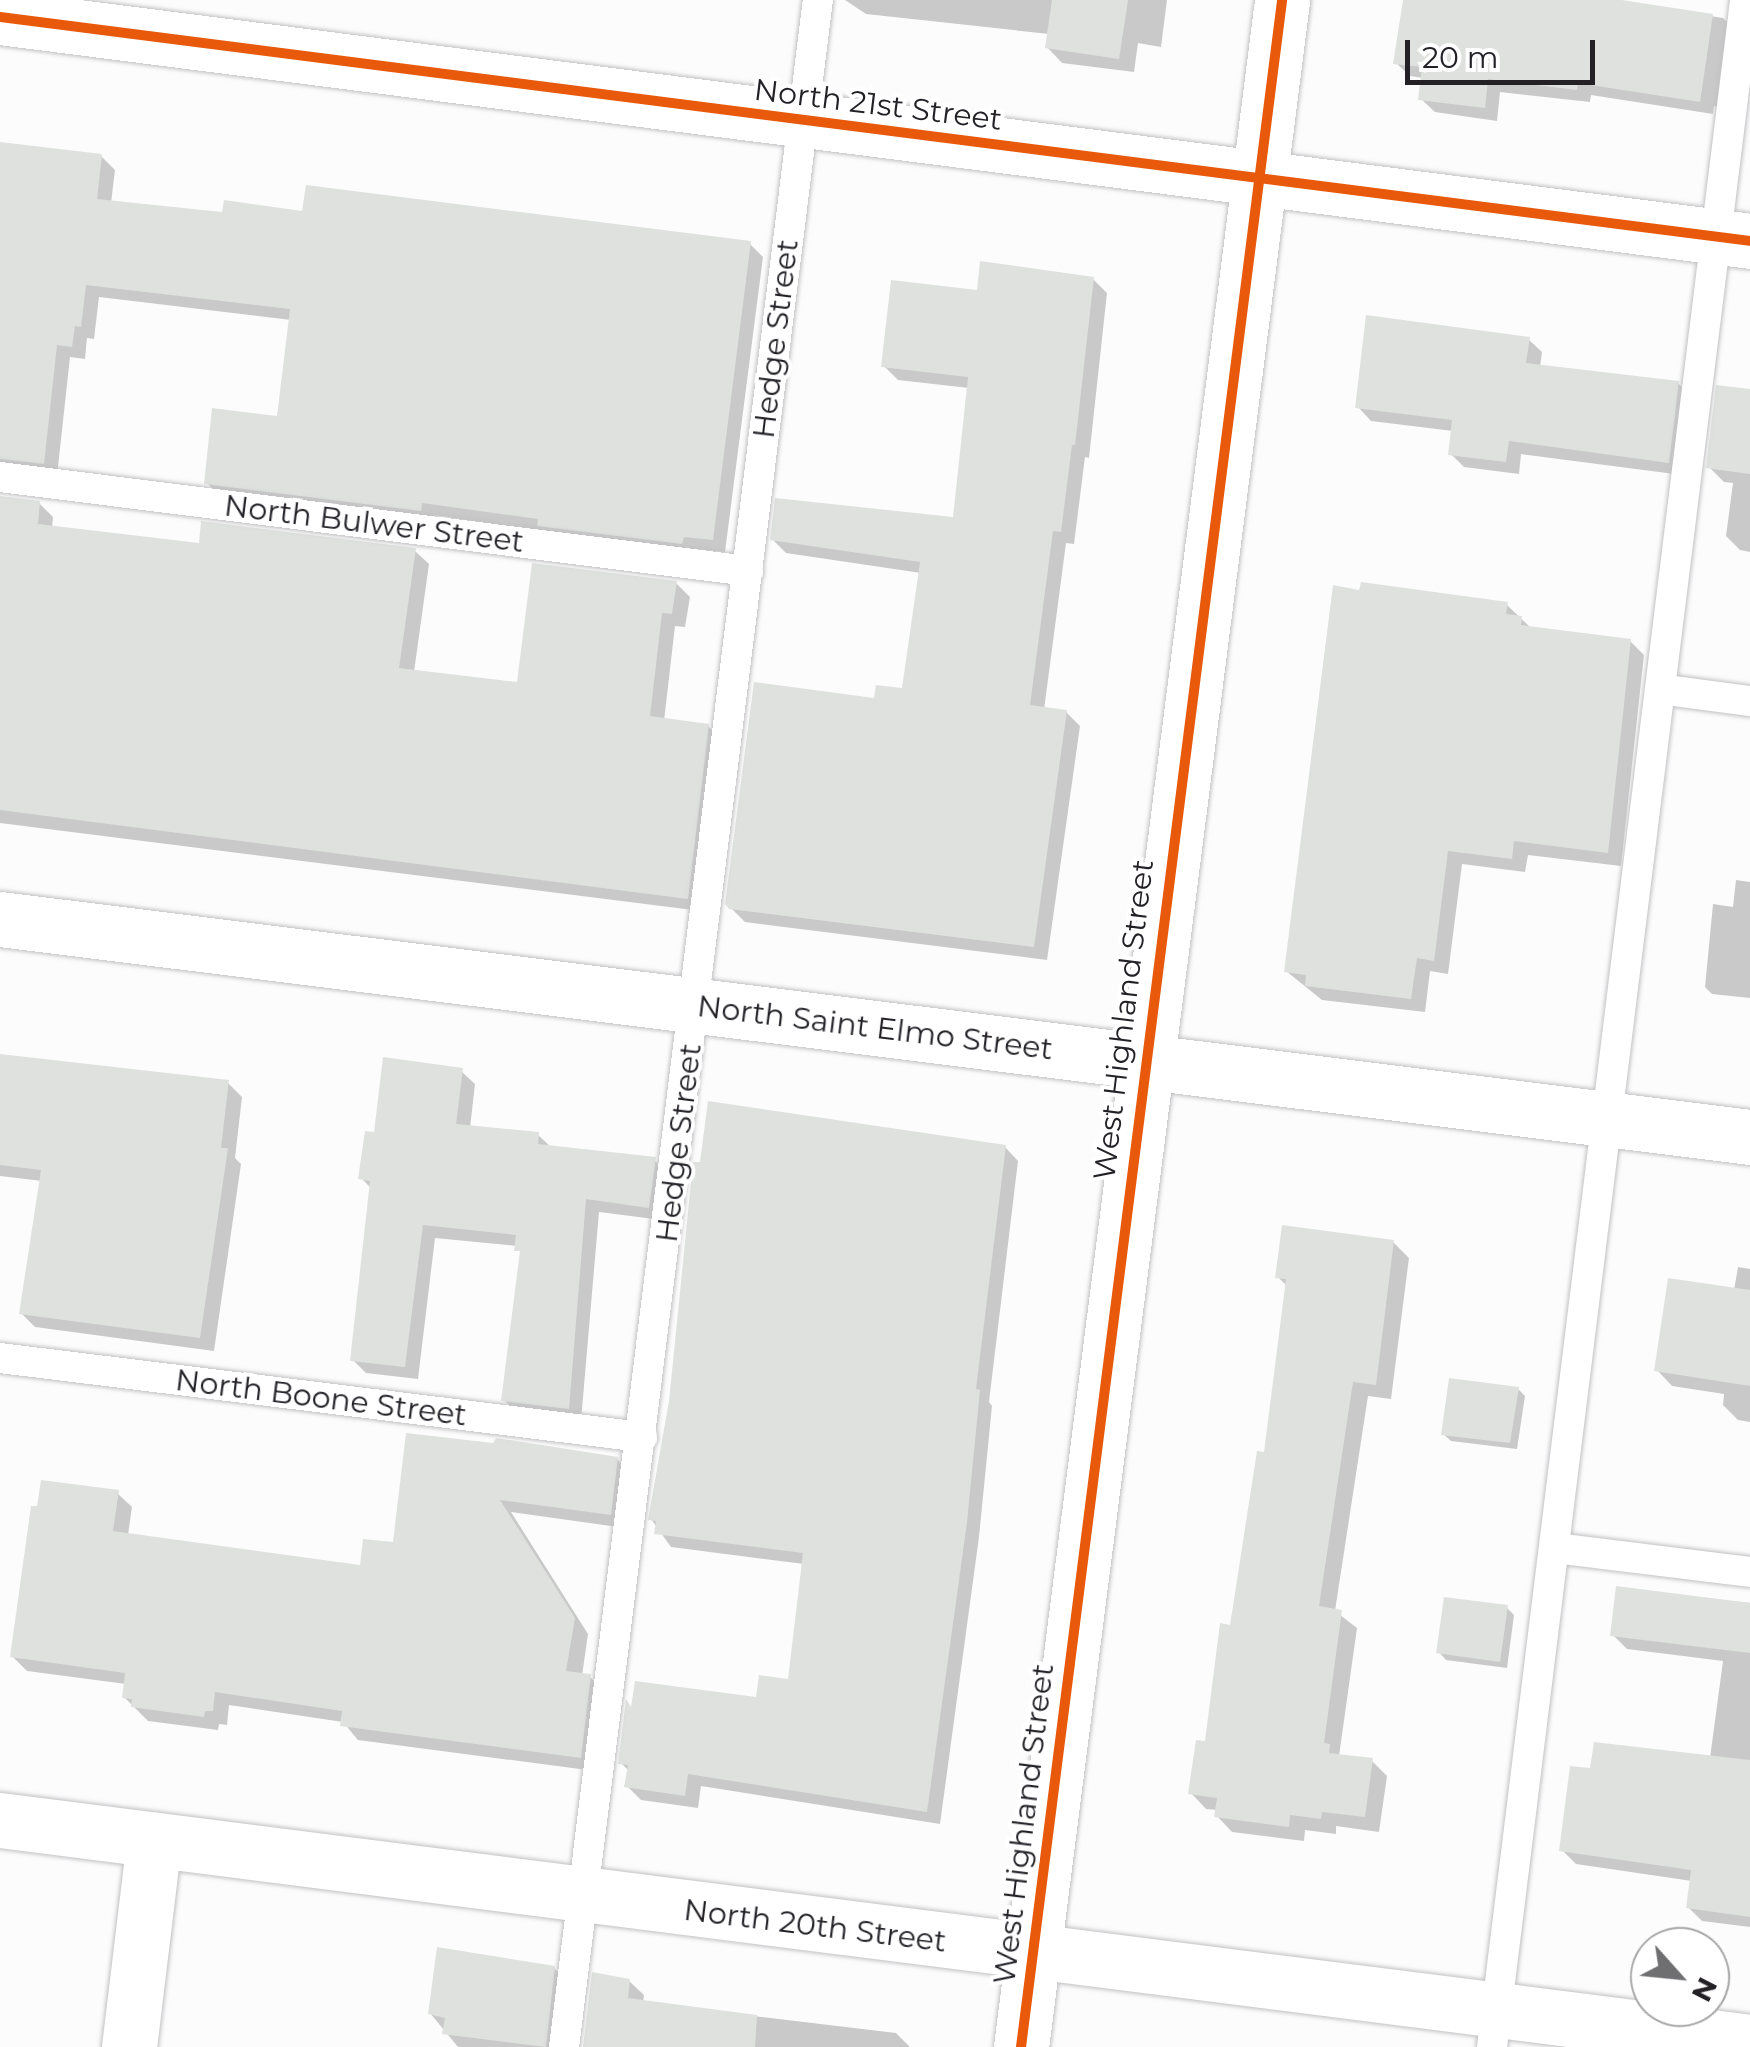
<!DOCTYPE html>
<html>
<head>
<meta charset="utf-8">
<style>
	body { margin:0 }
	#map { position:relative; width:1750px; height:2047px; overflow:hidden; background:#fcfcfd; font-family:Montserrat,sans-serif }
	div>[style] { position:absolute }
	.shadow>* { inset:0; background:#0003 }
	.building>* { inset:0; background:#dfe1df }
	.roads { filter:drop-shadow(0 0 2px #c2c1c3) drop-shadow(0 0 2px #c2c1c3) }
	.service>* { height:30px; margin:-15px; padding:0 15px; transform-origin:15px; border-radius:15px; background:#fff }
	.minor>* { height:55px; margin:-27.5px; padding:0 27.5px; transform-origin:27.5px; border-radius:27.5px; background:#fff }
	.cycleway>* { height:10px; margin:-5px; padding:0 5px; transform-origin:5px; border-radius:5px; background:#e8590c }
	span { translate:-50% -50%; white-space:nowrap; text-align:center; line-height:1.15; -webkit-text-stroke:8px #fff; paint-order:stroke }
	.street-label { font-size:30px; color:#232126 }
	.north { position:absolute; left:1630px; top:1927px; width:100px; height:100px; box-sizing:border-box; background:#fff; border:2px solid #a7a6a8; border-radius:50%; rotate:117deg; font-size:28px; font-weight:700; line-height:40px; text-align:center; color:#232126 }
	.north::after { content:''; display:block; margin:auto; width:35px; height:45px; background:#6f6e71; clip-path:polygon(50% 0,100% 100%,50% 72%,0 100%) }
	.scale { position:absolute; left:1405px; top:40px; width:190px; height:45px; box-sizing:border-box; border:5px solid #232126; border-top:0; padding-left:12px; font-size:30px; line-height:35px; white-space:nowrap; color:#232126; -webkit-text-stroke:8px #fff; paint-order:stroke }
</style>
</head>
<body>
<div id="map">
	<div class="shadow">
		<i style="clip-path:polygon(845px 0,1167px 0,1161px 47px,1138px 43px,1134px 72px,1062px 63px,1047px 47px,1049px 34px,866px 14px)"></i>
		<i style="clip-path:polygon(1404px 0,1606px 0,1723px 18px,1737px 32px,1727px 108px,1714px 106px,1713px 114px,1591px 95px,1590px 102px,1500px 92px,1497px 121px,1435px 112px,1421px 99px,1423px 78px,1410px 76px,1396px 63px)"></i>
		<i style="clip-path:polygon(0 155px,101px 156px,115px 170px,111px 203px,224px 215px,305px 214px,750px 244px,763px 257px,725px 552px,696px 549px,695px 556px,435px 515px,434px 523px,220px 496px,207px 483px,279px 418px,291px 320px,99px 297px,94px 339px,87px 338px,85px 359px,70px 357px,57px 476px,0 464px)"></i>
		<i style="clip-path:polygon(1093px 279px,1107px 293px,1089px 458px,1085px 457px,1074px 544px,1066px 543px,1044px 710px,1066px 712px,1080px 726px,1047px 960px,745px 922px,730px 907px,876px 701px,904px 691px,921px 573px,786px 553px,772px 539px,955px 520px,969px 388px,898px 380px,884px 366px,979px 292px)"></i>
		<i style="clip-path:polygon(1528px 339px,1542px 352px,1540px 367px,1678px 383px,1691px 397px,1682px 475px,1521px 454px,1519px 474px,1464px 467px,1451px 454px,1453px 431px,1371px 421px,1358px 407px)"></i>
		<i style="clip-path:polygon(1750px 392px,1750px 552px,1740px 550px,1726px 536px,1733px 483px,1724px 482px,1709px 467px)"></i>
		<i style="clip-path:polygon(0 497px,39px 503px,53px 517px,52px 528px,201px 546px,415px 551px,429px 564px,414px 672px,519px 685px,676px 583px,690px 597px,685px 627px,675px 626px,664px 721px,708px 726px,722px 740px,701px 911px,0 823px)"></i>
		<i style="clip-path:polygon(1506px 604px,1532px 629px,1630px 641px,1644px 655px,1621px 866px,1528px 855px,1525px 872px,1462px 864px,1448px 974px,1430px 971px,1425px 1012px,1322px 1000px,1286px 971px)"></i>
		<i style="clip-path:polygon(1736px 880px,1750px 882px,1750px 998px,1712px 994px,1705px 987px,1713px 904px,1733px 907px)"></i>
		<i style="clip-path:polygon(0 1068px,228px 1083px,242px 1097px,235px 1158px,241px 1164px,214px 1351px,35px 1327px,21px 1313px,42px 1181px,0 1176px)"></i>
		<i style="clip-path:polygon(461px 1071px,475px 1084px,470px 1128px,538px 1135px,551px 1147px,654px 1160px,668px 1173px,662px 1220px,599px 1212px,581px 1421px,517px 1413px,504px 1400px,522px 1255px,517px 1246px,435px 1238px,418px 1379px,366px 1373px,353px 1360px,372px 1189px,361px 1178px,376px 1135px)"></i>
		<i style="clip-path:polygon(1005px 1147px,1018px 1161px,989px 1402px,992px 1406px,979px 1537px,940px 1824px,701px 1786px,698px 1808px,641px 1800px,627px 1786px,629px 1771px,621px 1763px,634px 1710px,758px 1700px,790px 1682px,804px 1564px,671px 1547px,651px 1519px)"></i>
		<i style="clip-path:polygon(1393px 1242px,1409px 1258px,1391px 1399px,1368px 1396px,1335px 1611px,1357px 1628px,1339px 1756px,1371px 1760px,1387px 1776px,1379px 1832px,1336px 1826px,1336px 1834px,1305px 1830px,1304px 1841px,1232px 1832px,1217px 1816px,1218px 1810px,1206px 1809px,1191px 1793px,1207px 1744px,1266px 1454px,1288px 1287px,1278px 1277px)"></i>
		<i style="clip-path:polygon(1738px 1267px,1750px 1269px,1750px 1422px,1738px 1420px,1723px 1405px,1724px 1394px,1672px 1386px,1657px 1370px,1734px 1290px)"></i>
		<i style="clip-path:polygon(1518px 1389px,1525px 1396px,1517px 1449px,1451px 1441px,1443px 1434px)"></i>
		<i style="clip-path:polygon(409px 1436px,617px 1459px,632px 1474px,625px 1528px,511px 1512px,588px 1634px,582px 1676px,590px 1677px,605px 1692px,595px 1771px,358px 1740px,343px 1722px,229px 1705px,227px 1725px,219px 1724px,218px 1730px,148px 1721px,124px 1697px,126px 1684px,27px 1671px,12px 1656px,117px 1493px,132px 1507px,128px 1535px,362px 1567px,395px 1545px)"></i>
		<i style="clip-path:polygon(1618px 1588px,1750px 1603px,1750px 1927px,1702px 1921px,1688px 1907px,1692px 1881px,1576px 1864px,1562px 1850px,1592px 1771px,1710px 1758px,1723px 1661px,1627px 1649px,1613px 1635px)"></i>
		<i style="clip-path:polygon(1507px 1608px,1514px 1615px,1507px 1668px,1446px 1660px,1439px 1652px)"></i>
		<i style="clip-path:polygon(554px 1968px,570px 1984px,563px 2047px,458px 2047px,430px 2013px)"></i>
		<i style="clip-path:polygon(629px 1981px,644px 1995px,643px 2003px,896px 2033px,910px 2047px,584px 2047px)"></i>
	</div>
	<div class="building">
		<i style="clip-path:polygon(1052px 0,1128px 0,1119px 59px,1045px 48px)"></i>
		<i style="clip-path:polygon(1403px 0,1622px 0,1713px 14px,1700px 102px,1578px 83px,1577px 90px,1488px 79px,1485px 108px,1418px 100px,1422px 67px,1393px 64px)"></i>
		<i style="clip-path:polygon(0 142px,102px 154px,97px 199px,222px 212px,224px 200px,302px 211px,306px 185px,751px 241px,713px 540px,684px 537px,682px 544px,537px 526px,538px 519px,422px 503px,421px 511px,204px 484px,212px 408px,277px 416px,290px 309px,86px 285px,81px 327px,75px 326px,72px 347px,57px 345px,44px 464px,0 459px)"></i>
		<i style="clip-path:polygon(980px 261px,1094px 277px,1075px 445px,1072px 445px,1061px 532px,1053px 531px,1030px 705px,1067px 710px,1034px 947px,729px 909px,725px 904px,754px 682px,874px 698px,876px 685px,902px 688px,920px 562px,770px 540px,775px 498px,953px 517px,968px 377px,881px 367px,891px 280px,977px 290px)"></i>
		<i style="clip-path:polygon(1366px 315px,1530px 337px,1526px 363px,1679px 381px,1669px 463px,1509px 441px,1506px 462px,1448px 455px,1452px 420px,1355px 408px)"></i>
		<i style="clip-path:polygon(1716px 385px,1750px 389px,1750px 474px,1706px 468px)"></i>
		<i style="clip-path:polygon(0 496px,40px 501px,38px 524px,199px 543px,201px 521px,416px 548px,399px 668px,517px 682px,532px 563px,677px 581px,672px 614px,662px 613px,650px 716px,709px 724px,688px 899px,0 810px)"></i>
		<i style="clip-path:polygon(1361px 582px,1508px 602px,1506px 614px,1522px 616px,1521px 625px,1631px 639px,1608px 853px,1514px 841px,1512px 859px,1448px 851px,1434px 961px,1417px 958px,1411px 999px,1305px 986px,1306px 975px,1284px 972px,1333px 585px,1359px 590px)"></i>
		<i style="clip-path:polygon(0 1054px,229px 1080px,221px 1148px,228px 1148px,200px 1338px,19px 1314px,41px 1170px,0 1165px)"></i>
		<i style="clip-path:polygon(383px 1057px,463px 1068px,456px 1124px,539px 1132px,538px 1144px,656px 1157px,649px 1208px,586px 1199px,569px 1409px,501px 1401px,520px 1251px,514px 1251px,516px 1235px,423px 1225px,405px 1367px,350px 1361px,370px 1181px,358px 1179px,365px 1131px,374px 1132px)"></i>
		<i style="clip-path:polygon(708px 1101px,1006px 1145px,976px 1389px,980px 1390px,967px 1522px,927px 1812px,688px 1774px,685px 1796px,624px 1787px,628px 1765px,618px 1764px,626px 1699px,631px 1707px,635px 1681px,756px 1697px,759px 1675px,788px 1679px,803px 1553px,654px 1534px,656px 1521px,648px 1520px,669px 1401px,693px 1162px,700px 1162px)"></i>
		<i style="clip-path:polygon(1282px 1225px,1394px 1240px,1376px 1385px,1353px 1382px,1319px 1606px,1342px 1610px,1324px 1743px,1330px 1744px,1329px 1753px,1373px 1758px,1365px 1817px,1322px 1812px,1321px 1819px,1290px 1815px,1289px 1827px,1214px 1817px,1217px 1798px,1188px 1794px,1196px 1740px,1205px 1741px,1220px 1623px,1230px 1625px,1257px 1451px,1264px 1452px,1286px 1279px,1275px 1278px)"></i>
		<i style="clip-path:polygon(1668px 1278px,1750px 1290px,1750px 1386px,1654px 1371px)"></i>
		<i style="clip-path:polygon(1449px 1378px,1519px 1387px,1510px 1443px,1441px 1435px)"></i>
		<i style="clip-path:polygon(406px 1433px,493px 1443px,496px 1438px,618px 1457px,611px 1515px,500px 1500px,575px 1618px,566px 1671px,591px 1674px,581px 1758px,340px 1726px,342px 1711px,215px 1692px,213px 1711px,205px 1711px,204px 1717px,131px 1707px,132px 1699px,122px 1698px,125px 1673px,10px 1657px,31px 1506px,37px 1506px,41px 1480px,119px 1490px,113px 1531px,360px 1565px,363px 1539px,393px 1542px)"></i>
		<i style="clip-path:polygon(1616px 1586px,1750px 1603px,1750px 1653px,1610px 1636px)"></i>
		<i style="clip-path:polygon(1444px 1597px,1508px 1605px,1500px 1662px,1436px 1653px)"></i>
		<i style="clip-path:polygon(1594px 1742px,1750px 1760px,1750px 1917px,1686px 1908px,1691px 1870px,1559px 1851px,1570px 1766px,1590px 1768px)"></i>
		<i style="clip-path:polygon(437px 1947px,555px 1966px,546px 2047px,442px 2034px,445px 2018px,428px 2014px)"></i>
		<i style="clip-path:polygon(592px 1972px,630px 1979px,628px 1998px,757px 2015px,755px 2047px,583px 2047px)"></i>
	</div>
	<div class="roads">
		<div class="service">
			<i style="left:0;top:477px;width:754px;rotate:7.16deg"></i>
			<i style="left:1660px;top:689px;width:91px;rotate:7.6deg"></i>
			<i style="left:0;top:1358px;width:647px;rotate:7.02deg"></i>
			<i style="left:1555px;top:1548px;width:196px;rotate:7deg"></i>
			<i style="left:564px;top:2047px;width:2063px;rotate:-82.93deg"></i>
			<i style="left:1492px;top:2047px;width:2063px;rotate:-82.95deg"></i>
		</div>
		<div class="minor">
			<i style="left:0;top:17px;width:1764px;rotate:7.29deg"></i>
			<i style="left:0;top:919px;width:1764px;rotate:7.1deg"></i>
			<i style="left:0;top:1820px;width:1764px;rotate:7.23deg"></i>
			<i style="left:129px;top:2047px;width:209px;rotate:-83.1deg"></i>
			<i style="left:1021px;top:2047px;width:2064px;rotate:-82.73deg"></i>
		</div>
	</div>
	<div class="cycleway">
		<i style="left:0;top:17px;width:1764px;rotate:7.29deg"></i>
		<i style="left:1021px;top:2047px;width:2064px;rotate:-82.73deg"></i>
	</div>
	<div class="street-label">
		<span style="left:878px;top:105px;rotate:7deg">North 21st Street</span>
		<span style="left:776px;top:339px;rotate:-83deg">Hedge Street</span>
		<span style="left:374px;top:524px;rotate:7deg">North Bulwer Street</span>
		<span style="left:1124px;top:1020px;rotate:-83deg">West Highland Street</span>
		<span style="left:875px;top:1028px;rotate:7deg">North Saint Elmo Street</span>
		<span style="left:679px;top:1143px;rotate:-83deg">Hedge Street</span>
		<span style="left:321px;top:1398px;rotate:7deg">North Boone Street</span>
		<span style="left:1024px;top:1824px;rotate:-83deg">West Highland Street</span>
		<span style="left:815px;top:1926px;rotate:7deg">North 20th Street</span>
	</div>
	<div class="north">N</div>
	<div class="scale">20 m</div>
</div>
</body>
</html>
